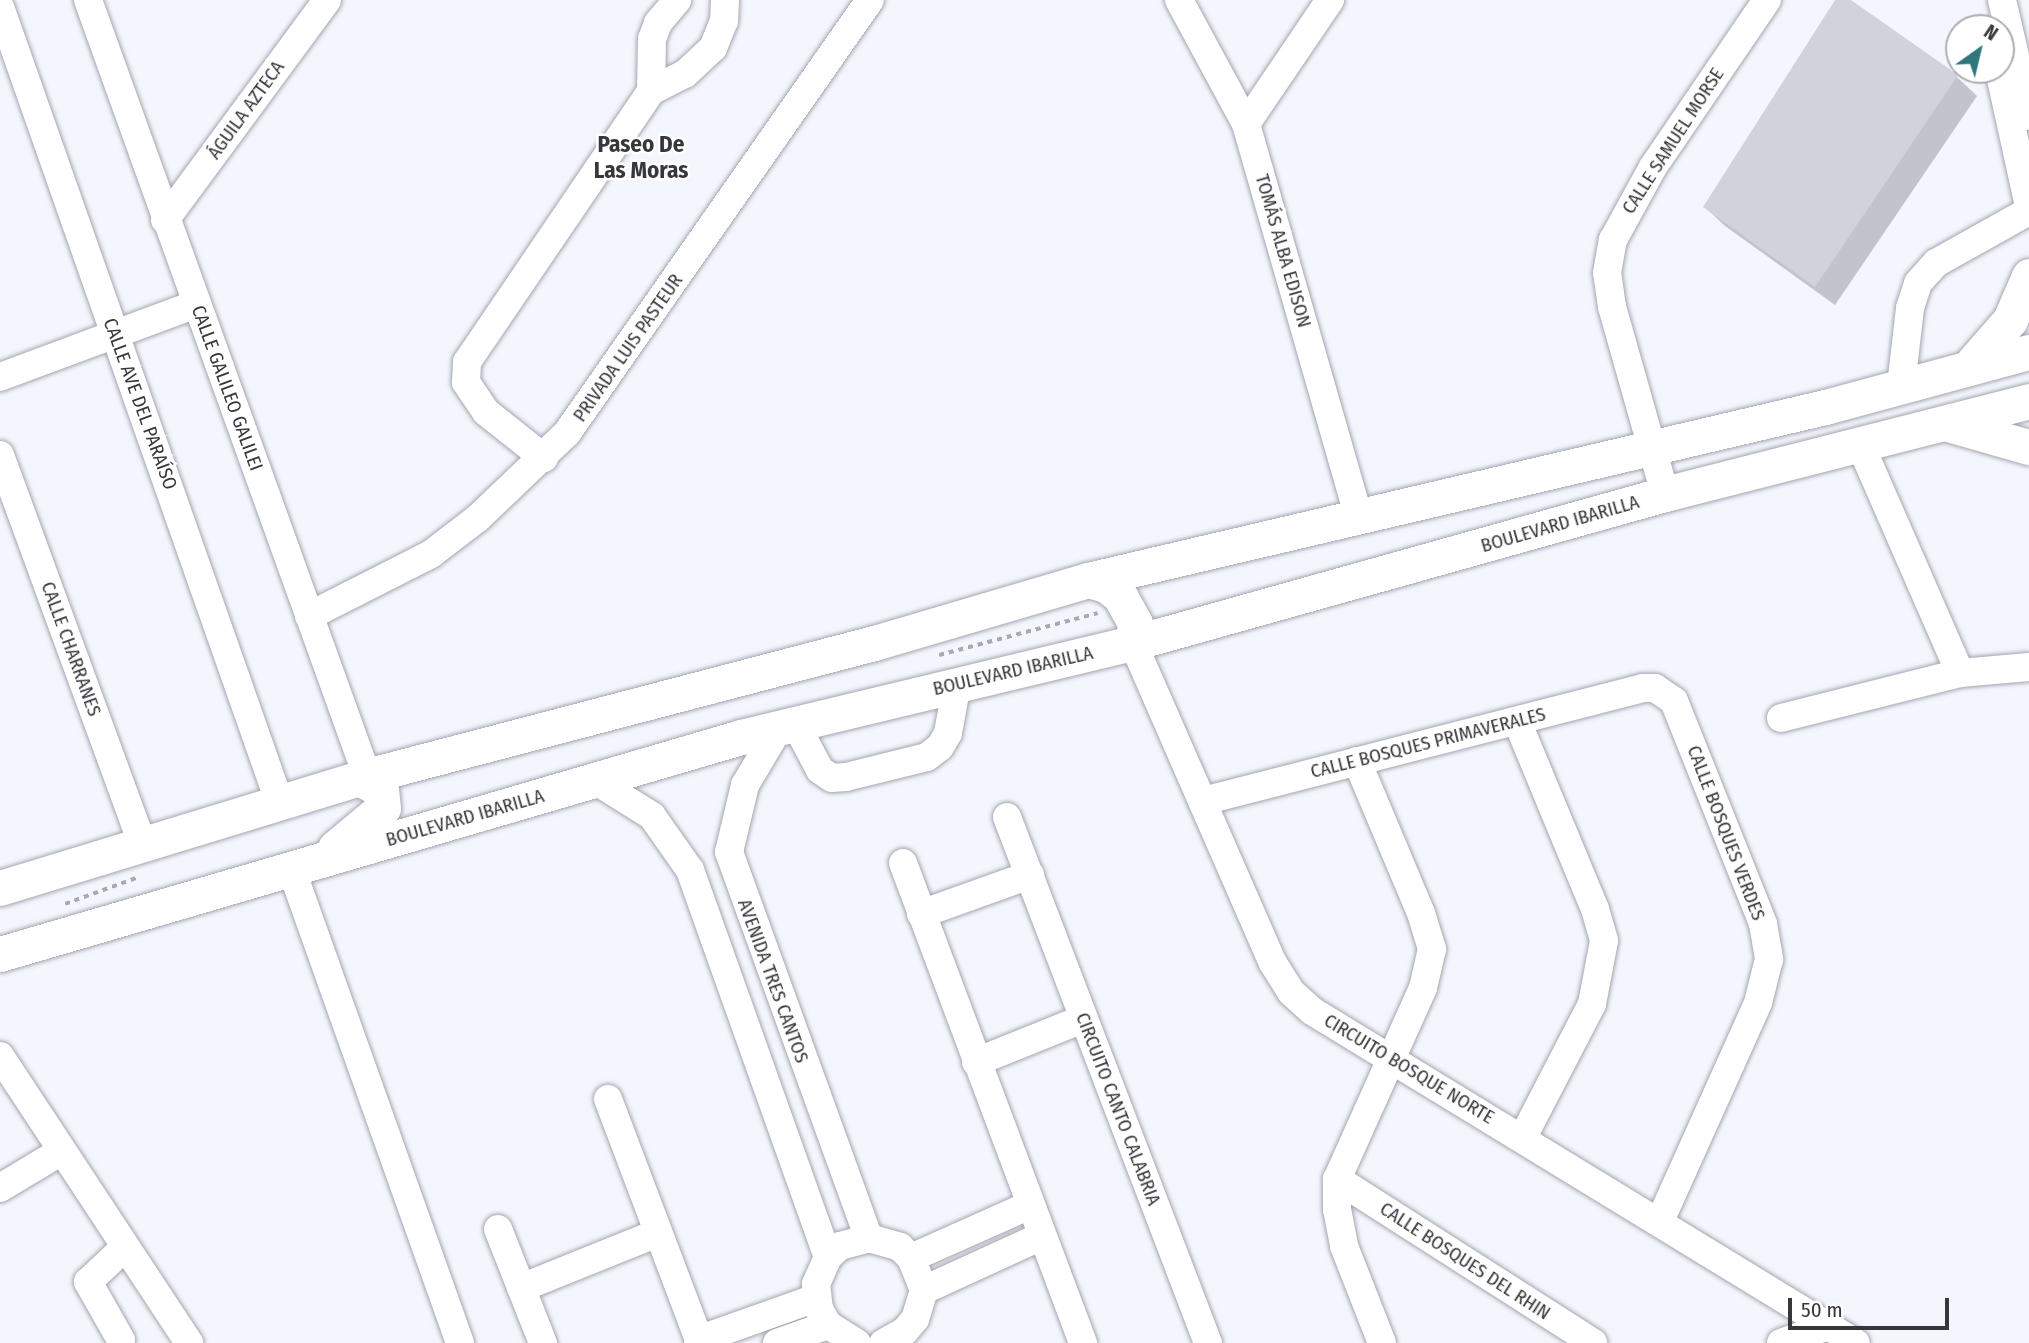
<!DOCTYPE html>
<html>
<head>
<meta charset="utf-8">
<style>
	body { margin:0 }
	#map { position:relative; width:2029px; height:1343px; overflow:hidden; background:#f4f6fe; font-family:"Fira Sans Condensed",sans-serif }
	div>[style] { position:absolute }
	.shadow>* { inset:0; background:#0003 }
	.building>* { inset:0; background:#d0d2dc }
	.path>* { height:3.5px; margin-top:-1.75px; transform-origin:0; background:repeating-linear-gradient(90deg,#a8aab0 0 5px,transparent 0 10px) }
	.roads { filter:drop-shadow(0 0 2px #a4a5af) drop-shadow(0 0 2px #a4a5af) }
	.minor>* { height:28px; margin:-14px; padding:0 14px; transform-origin:14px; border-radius:14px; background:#fff }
	.major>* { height:35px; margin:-17.5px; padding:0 17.5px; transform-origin:17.5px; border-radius:17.5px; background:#fff }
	span { translate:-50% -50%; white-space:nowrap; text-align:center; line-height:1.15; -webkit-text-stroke:5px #fff; paint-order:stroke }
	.street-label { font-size:19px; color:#36373b }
	.quarter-label { font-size:23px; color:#36373b; font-weight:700 }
	.north { position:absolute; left:1945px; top:14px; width:70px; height:70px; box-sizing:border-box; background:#fff; border:2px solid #afafb1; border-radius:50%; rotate:34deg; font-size:19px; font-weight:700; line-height:28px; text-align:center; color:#36373b }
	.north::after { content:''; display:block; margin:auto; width:24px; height:32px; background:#2e787b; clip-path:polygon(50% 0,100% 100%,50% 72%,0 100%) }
	.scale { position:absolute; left:1788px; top:1298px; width:161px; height:32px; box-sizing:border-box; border:4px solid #36373b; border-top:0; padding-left:9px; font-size:21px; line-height:24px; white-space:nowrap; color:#36373b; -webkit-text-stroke:5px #fff; paint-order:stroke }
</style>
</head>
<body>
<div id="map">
	<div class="shadow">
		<i style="clip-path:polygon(1837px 0,1848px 0,1957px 77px,1977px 96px,1835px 305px,1725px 226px,1705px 207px)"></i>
	</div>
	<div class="building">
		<i style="clip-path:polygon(1835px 0,1851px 0,1958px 75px,1815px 287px,1703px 207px)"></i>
	</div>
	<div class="path">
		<i style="left:939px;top:655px;width:164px;rotate:-14.8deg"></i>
		<i style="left:65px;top:904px;width:76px;rotate:-20.1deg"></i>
	</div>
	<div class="roads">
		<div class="minor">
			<i style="left:88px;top:0;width:825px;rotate:70.22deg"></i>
			<i style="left:1179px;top:0;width:141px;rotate:61.6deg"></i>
			<i style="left:1246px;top:124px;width:406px;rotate:74deg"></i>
			<i style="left:2002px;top:0;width:119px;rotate:76.9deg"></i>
			<i style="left:0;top:7px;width:842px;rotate:70.64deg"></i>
			<i style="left:1999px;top:70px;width:139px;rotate:77.6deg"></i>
			<i style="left:651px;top:91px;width:52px;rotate:-88.9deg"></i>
			<i style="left:652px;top:39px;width:17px;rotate:-69deg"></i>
			<i style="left:658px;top:23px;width:30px;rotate:-50deg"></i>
			<i style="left:1246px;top:124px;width:150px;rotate:-55.9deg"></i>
			<i style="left:165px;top:220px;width:273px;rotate:-53.6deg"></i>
			<i style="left:0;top:377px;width:209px;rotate:-20.4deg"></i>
			<i style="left:1901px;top:386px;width:79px;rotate:-83.4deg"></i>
			<i style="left:1910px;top:308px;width:26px;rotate:-72deg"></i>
			<i style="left:1918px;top:283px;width:27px;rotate:-48deg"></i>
			<i style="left:1936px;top:263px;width:107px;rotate:-29.2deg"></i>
			<i style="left:1860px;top:444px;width:250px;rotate:66.4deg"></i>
			<i style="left:0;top:455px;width:413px;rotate:69.9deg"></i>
			<i style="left:544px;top:458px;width:74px;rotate:-141.6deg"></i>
			<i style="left:486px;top:412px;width:36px;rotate:-124deg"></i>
			<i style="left:466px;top:382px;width:20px;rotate:-87deg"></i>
			<i style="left:467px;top:362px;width:328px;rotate:-55.8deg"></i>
			<i style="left:651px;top:91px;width:38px;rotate:-27deg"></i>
			<i style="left:685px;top:74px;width:38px;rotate:-43deg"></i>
			<i style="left:713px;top:48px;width:29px;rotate:-68deg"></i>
			<i style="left:724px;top:21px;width:21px;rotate:-87deg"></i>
			<i style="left:1665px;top:494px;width:194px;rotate:-105.8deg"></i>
			<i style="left:1612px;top:307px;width:34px;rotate:-98deg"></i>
			<i style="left:1607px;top:273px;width:34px;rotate:-80deg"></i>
			<i style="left:1613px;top:240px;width:83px;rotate:-61.3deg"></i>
			<i style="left:1653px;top:167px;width:202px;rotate:-55.7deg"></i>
			<i style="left:309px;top:616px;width:137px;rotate:-26.9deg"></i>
			<i style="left:431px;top:554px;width:59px;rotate:-37.5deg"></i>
			<i style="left:478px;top:518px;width:123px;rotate:-43.7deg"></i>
			<i style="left:567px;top:433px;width:528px;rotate:-55.02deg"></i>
			<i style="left:1133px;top:643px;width:349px;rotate:66.4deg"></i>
			<i style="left:1273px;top:963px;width:34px;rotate:58deg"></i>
			<i style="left:1291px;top:992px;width:28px;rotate:42deg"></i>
			<i style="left:1312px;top:1011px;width:637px;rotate:31.4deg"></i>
			<i style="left:1781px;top:718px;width:185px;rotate:-14.1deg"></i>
			<i style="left:1960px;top:673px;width:69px;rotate:-5deg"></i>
			<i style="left:1517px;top:721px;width:204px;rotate:67.5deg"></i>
			<i style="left:1595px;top:909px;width:33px;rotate:74deg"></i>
			<i style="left:1604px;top:941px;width:64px;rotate:100.8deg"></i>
			<i style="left:1592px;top:1004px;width:150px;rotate:117.4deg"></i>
			<i style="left:795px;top:723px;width:53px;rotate:62deg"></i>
			<i style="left:820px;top:770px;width:14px;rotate:34deg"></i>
			<i style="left:832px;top:778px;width:14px;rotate:-4deg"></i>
			<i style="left:846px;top:777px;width:83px;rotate:-13.9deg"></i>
			<i style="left:927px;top:757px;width:16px;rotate:-38deg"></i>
			<i style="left:940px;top:747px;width:16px;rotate:-60deg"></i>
			<i style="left:948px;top:733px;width:50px;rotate:-79.6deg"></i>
			<i style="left:780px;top:726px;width:69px;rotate:120.7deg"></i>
			<i style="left:745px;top:785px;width:69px;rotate:103.4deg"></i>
			<i style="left:729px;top:852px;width:411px;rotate:70.1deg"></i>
			<i style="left:1357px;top:761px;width:165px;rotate:67.2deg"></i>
			<i style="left:1421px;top:913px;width:38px;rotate:73deg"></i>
			<i style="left:1432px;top:949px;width:40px;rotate:103deg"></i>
			<i style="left:1423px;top:988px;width:209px;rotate:114.2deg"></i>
			<i style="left:1337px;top:1179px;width:30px;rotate:90deg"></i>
			<i style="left:1337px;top:1209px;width:38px;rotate:79deg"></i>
			<i style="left:1344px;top:1246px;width:104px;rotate:68.6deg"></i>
			<i style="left:596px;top:781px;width:66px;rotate:32deg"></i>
			<i style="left:652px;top:816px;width:66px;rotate:54.9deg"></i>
			<i style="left:690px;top:870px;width:411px;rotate:70.4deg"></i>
			<i style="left:1203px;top:801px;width:454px;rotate:-14.4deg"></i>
			<i style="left:1643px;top:688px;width:12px"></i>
			<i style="left:1655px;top:688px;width:23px;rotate:34deg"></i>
			<i style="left:1674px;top:701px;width:240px;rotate:68.2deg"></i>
			<i style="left:1763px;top:924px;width:36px;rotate:80deg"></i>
			<i style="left:1769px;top:959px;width:45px;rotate:104deg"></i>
			<i style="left:1758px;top:1003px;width:239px;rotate:114.2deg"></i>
			<i style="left:1007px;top:817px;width:563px;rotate:69.09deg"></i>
			<i style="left:903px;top:863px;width:513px;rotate:69.44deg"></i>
			<i style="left:291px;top:868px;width:504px;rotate:70.41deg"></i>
			<i style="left:921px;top:914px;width:116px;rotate:-19.7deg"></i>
			<i style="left:0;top:1056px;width:344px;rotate:56.6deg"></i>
			<i style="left:976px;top:1062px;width:115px;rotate:-21.9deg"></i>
			<i style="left:608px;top:1099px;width:261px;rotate:69.3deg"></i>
			<i style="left:1337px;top:1179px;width:304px;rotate:32.6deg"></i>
			<i style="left:0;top:1188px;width:70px;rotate:-31deg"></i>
			<i style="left:498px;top:1229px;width:123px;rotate:68.5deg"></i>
			<i style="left:911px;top:1258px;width:130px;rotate:-24deg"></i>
			<i style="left:521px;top:1288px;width:148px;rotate:-21.9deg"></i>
			<i style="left:924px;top:1290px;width:130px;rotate:-24.6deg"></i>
			<i style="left:121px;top:1340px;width:67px;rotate:-119.6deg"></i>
			<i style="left:88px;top:1282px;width:50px;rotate:-43.4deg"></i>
			<i style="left:698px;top:1340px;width:125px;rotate:-19.6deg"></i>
			<i style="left:777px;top:1343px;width:54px;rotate:-19.4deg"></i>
			<i style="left:857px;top:1343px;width:34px;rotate:-148deg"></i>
			<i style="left:828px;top:1325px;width:18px;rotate:-119deg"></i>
			<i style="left:819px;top:1309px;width:25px;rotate:-97deg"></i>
			<i style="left:816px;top:1284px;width:30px;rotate:-66deg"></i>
			<i style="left:828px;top:1257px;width:16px;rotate:-43deg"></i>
			<i style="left:840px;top:1246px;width:30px;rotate:-15deg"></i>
			<i style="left:869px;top:1238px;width:32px;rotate:16deg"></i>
			<i style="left:900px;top:1247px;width:16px;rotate:45deg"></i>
			<i style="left:911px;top:1258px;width:35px;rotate:68deg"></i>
			<i style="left:924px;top:1290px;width:30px;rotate:107deg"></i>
			<i style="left:915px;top:1319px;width:16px;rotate:130deg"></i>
			<i style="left:905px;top:1331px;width:25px;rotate:151deg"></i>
			<i style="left:1781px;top:1343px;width:50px;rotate:-19.9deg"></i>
		</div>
		<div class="major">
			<i style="left:1968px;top:368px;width:64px;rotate:-48.8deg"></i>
			<i style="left:2010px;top:320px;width:48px;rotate:-66.6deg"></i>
			<i style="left:1948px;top:424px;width:84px;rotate:15.9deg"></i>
			<i style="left:1088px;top:580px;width:19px;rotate:16deg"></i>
			<i style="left:1106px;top:585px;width:18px;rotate:38deg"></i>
			<i style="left:1120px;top:596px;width:31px;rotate:61deg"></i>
			<i style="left:1135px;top:623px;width:20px;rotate:96deg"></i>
			<i style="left:335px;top:848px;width:62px;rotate:-39.8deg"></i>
			<i style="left:383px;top:808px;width:18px;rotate:-96deg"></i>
			<i style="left:381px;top:790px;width:25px;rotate:-151deg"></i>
			<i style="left:0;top:888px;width:375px;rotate:-17deg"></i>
			<i style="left:359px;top:778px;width:532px;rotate:-14.69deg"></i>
			<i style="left:874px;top:643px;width:223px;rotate:-16.4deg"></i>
			<i style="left:1088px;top:580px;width:757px;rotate:-13.21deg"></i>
			<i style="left:1825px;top:407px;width:211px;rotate:-15.1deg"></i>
			<i style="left:0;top:954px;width:772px;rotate:-16.32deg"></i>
			<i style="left:741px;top:737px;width:403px;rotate:-13.5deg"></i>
			<i style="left:1133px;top:643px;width:552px;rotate:-15.65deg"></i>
			<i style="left:1665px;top:494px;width:376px;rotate:-14.3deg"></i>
		</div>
	</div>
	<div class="street-label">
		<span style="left:246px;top:110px;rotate:-54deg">ÁGUILA AZTECA</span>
		<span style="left:1673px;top:141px;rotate:-57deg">CALLE SAMUEL MORSE</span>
		<span style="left:1283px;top:251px;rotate:74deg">TOMÁS ALBA EDISON</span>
		<span style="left:628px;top:348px;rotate:-55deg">PRIVADA LUIS PASTEUR</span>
		<span style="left:227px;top:388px;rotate:70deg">CALLE GALILEO GALILEI</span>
		<span style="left:140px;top:404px;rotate:70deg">CALLE AVE DEL PARAÍSO</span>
		<span style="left:1560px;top:524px;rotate:-16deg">BOULEVARD IBARILLA</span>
		<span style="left:71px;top:649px;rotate:70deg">CALLE CHARRANES</span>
		<span style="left:1013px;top:671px;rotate:-13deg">BOULEVARD IBARILLA</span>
		<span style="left:1428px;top:743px;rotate:-14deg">CALLE BOSQUES PRIMAVERALES</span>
		<span style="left:465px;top:818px;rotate:-16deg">BOULEVARD IBARILLA</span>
		<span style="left:1726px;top:833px;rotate:69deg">CALLE BOSQUES VERDES</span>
		<span style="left:773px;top:981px;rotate:70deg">AVENIDA TRES CANTOS</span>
		<span style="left:1409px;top:1069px;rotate:31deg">CIRCUITO BOSQUE NORTE</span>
		<span style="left:1118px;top:1109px;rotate:69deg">CIRCUITO CANTO CALABRIA</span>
		<span style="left:1465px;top:1261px;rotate:33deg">CALLE BOSQUES DEL RHIN</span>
	</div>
	<div class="quarter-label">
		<span style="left:641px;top:157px">Paseo De<br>Las Moras</span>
	</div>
	<div class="north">N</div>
	<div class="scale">50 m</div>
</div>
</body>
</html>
